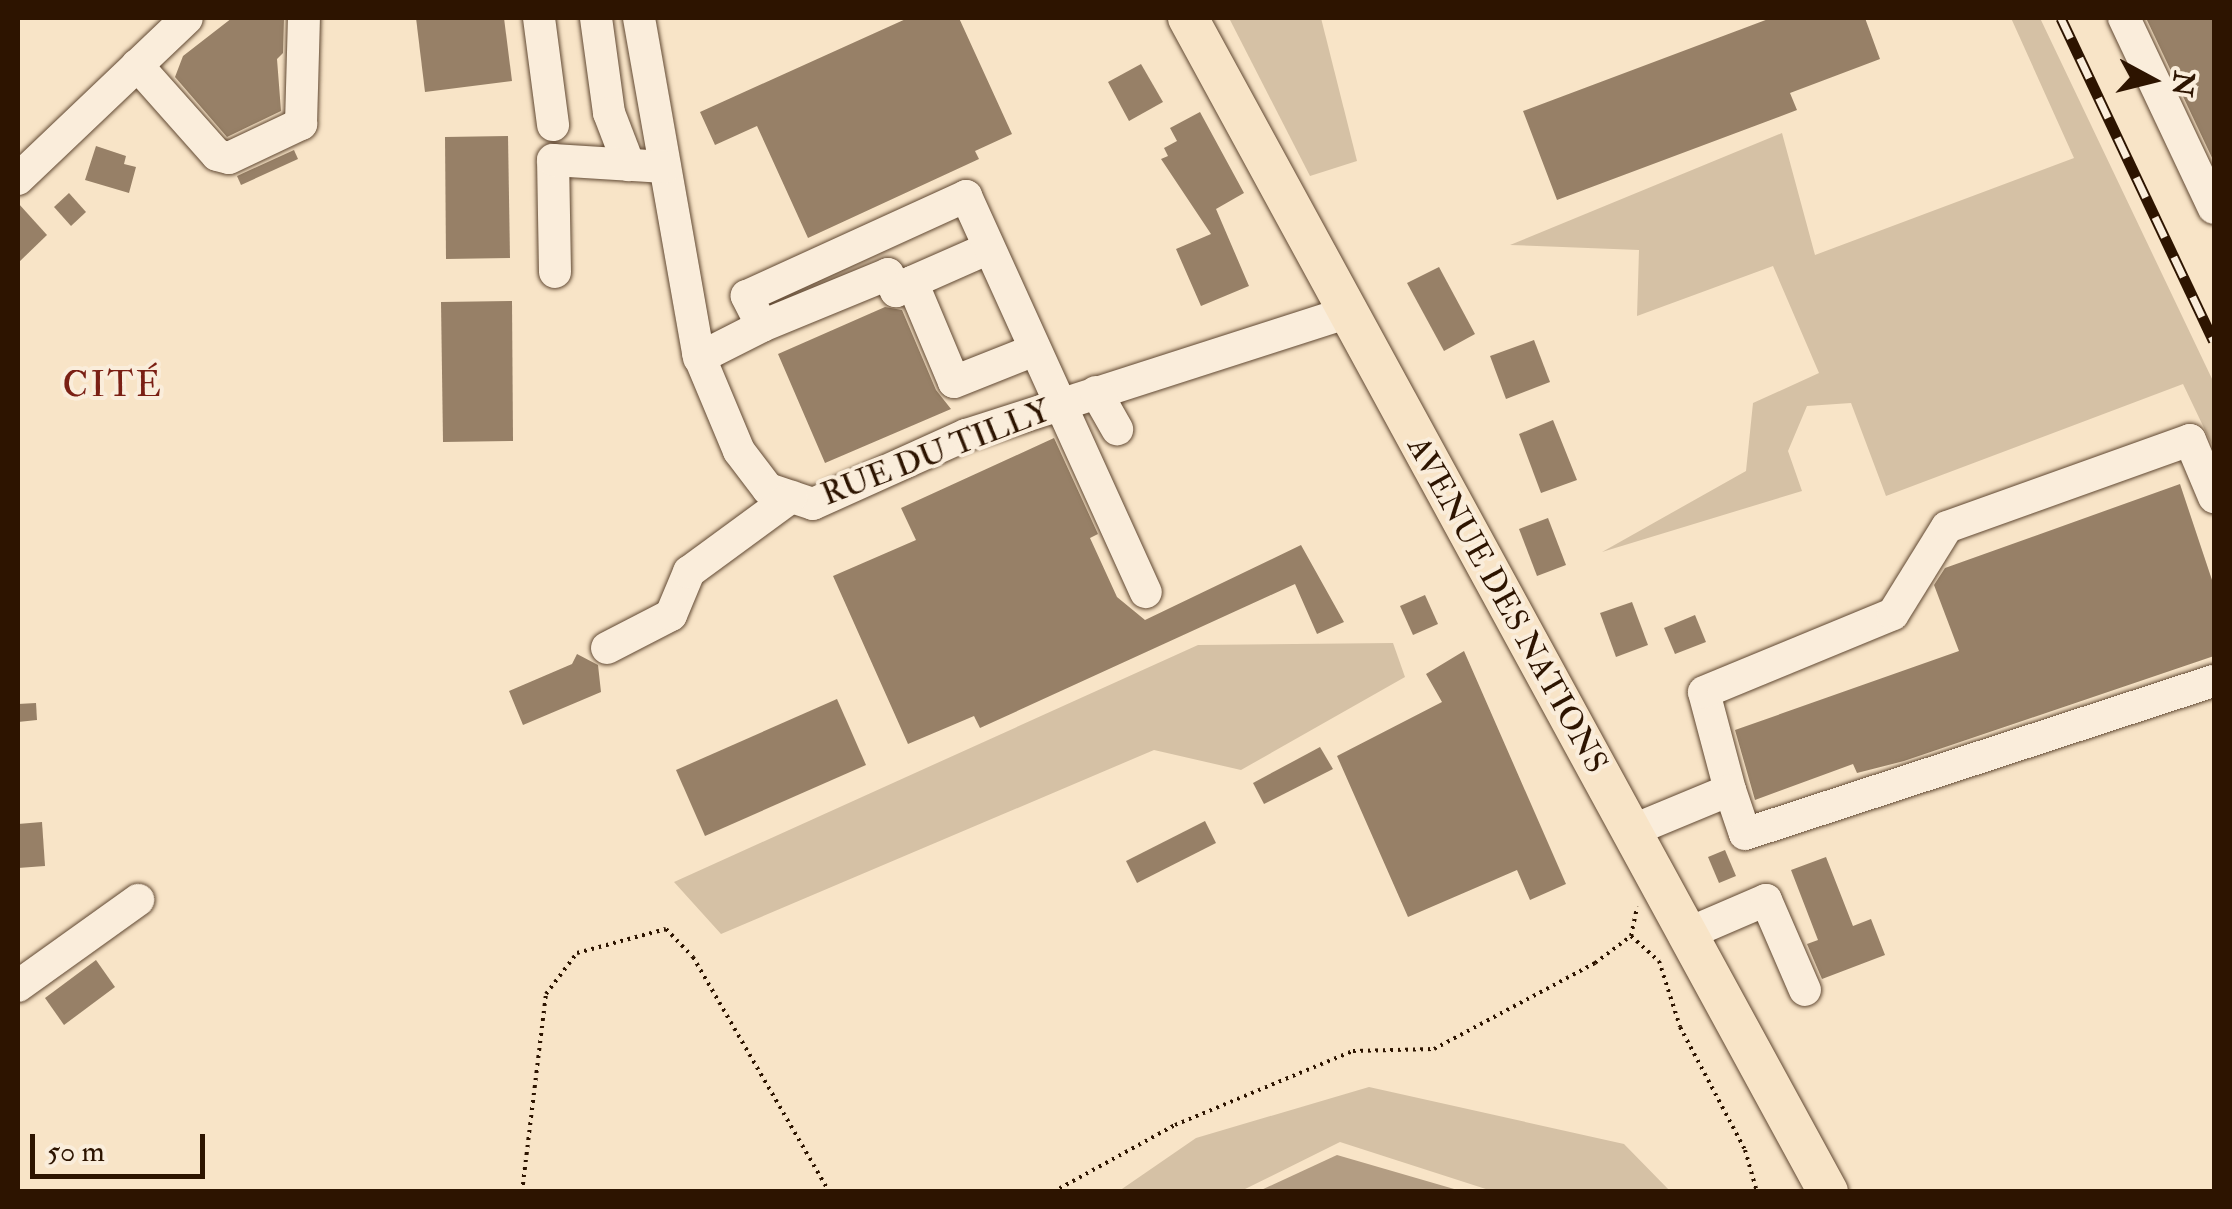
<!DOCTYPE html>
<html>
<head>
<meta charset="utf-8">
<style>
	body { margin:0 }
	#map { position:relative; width:2232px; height:1209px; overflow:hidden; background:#f8e4c7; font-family:"IM FELL Double Pica",serif }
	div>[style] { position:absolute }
	.green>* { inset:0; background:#d5c1a5 }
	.water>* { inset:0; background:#b39d83 }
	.building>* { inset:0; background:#978067 }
	.path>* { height:4px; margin-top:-2px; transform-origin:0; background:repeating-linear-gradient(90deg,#2d1400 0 2.5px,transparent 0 7.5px) }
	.roads { filter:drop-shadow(0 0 2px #604832) drop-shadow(0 0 2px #604832) }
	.minor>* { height:32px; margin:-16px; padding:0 16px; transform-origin:16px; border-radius:16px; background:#faeddb }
	.major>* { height:40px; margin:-20px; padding:0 20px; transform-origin:20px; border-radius:20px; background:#f8e4c7 }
	.rail>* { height:11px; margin-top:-5.5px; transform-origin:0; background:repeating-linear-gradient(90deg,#faeddb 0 22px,#2d1400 0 44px); box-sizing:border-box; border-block:2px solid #2d1400 }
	span { translate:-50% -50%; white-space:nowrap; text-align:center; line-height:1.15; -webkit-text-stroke:8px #faeddb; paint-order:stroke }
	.street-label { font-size:32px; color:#2d1400 }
	.neighbourhood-label { font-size:35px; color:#7a1f14; letter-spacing:2.5px }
	.frame { position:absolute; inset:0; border:20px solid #2d1400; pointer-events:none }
	.north { position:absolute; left:2102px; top:30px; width:100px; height:100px; -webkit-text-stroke:8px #faeddb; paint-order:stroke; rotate:97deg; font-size:28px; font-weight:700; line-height:40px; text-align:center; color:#2d1400 }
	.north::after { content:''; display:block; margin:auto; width:35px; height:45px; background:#2d1400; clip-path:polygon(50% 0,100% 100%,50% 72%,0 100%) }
	.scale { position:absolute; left:30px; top:1134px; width:175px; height:45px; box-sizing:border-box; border:5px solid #2d1400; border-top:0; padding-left:12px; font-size:30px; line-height:35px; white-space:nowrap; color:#2d1400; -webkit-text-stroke:8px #faeddb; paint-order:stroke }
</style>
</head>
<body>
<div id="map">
	<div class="green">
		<i style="clip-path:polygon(1229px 18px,1321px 18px,1357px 161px,1310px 176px)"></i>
		<i style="clip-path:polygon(2011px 18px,2040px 18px,2214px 383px,2214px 449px,2183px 384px,1886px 496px,1851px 403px,1807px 406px,1788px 451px,1802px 491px,1602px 552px,1746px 471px,1753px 403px,1819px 373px,1773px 266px,1637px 316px,1639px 250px,1510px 245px,1782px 133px,1815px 255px,2074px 158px)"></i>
		<i style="clip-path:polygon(1393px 643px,1405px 677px,1241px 770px,1154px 750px,721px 934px,674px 882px,1198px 645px)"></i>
		<i style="clip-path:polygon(1369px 1087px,1624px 1144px,1670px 1191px,1492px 1191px,1340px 1142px,1241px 1191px,1119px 1191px,1196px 1138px)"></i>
	</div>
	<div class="water">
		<i style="clip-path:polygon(1337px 1155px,1461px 1191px,1259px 1191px)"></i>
	</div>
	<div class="building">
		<i style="clip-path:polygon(232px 18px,284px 18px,283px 53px,277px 59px,281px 111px,227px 137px,175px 77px,183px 56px)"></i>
		<i style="clip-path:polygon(416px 18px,504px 18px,512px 81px,425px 92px)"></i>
		<i style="clip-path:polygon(908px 18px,959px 18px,1012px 134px,975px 151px,979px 159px,808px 238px,757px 126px,715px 145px,700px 112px)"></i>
		<i style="clip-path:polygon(1771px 18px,1865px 18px,1880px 59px,1790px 93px,1797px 110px,1557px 200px,1523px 111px)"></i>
		<i style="clip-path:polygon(2146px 18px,2214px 18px,2214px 162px)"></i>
		<i style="clip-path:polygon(1141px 64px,1163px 102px,1129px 121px,1108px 82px)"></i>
		<i style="clip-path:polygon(1200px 112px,1244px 193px,1216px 209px,1249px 286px,1201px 306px,1176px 249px,1211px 234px,1161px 159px,1168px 156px,1164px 148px,1177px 141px,1170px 128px)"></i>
		<i style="clip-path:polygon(508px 136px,510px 258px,446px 259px,445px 137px)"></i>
		<i style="clip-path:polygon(96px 146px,126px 156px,124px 164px,136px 167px,129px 193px,85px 180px)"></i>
		<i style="clip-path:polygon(294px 150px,298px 159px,241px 185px,237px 176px)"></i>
		<i style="clip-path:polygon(69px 193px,86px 212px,71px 226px,54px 207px)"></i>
		<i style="clip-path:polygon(18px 203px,47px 235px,18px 263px)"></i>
		<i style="clip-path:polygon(1439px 267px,1475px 334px,1444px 351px,1407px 283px)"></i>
		<i style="clip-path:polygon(512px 301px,513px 441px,443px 442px,441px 302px)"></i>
		<i style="clip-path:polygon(885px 307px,902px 310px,936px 390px,951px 409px,825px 463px,778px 354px)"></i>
		<i style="clip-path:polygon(1534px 340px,1550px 382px,1506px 399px,1490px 356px)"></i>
		<i style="clip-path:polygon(1553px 420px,1577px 480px,1541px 493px,1519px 434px)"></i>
		<i style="clip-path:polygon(1054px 438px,1098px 534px,1090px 538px,1117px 597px,1145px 620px,1301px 545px,1344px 622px,1317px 634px,1295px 584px,980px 728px,974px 716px,908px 744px,833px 576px,916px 540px,901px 508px)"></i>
		<i style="clip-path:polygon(2180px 484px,2214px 586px,2214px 656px,1904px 761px,1857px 773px,1853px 764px,1755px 800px,1735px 730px,1959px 651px,1934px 585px,1945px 568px)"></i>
		<i style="clip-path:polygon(1548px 518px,1566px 565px,1537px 576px,1519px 529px)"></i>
		<i style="clip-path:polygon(1425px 595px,1438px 624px,1413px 635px,1400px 606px)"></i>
		<i style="clip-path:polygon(1632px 602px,1648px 645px,1616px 657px,1600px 613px)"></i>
		<i style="clip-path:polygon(1695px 615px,1706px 642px,1675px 654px,1664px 628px)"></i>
		<i style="clip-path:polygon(1464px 651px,1566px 884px,1530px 900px,1517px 870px,1408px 917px,1337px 756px,1442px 702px,1426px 674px)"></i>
		<i style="clip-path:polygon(577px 654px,598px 665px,601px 692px,523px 725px,509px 691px,572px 664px)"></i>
		<i style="clip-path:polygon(837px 699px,866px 765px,705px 836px,676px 770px)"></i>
		<i style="clip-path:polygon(36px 703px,37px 720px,18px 722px,18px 704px)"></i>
		<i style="clip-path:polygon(1320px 747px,1333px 769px,1264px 804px,1253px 783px)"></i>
		<i style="clip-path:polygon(1205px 821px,1216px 843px,1137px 883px,1126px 861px)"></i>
		<i style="clip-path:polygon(42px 822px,45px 866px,18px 868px,18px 824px)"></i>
		<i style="clip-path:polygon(1725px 850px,1736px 876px,1719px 883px,1708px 857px)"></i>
		<i style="clip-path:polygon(1826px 857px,1853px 926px,1871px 919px,1885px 955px,1822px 979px,1807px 944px,1818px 940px,1791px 870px)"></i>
		<i style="clip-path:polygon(96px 960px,115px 987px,64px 1025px,45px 998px)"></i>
	</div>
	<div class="path">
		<i style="left:1631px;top:936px;width:38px;rotate:42deg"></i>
		<i style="left:1659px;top:961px;width:69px;rotate:72.3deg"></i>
		<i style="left:1680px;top:1027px;width:139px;rotate:62.1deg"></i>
		<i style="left:1745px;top:1150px;width:44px;rotate:74.1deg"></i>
		<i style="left:522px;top:1192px;width:199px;rotate:-83.1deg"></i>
		<i style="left:546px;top:994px;width:51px;rotate:-52.9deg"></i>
		<i style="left:577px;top:953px;width:92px;rotate:-15.1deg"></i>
		<i style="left:666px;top:929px;width:39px;rotate:46deg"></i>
		<i style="left:693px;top:957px;width:272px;rotate:59.9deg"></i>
		<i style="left:1053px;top:1192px;width:139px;rotate:-28.8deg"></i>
		<i style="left:1175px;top:1125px;width:193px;rotate:-22.6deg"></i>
		<i style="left:1353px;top:1051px;width:81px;rotate:-1.4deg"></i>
		<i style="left:1434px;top:1049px;width:183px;rotate:-28.1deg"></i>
		<i style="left:1595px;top:963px;width:45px;rotate:-36.9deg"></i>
		<i style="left:1631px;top:936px;width:30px;rotate:-78deg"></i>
	</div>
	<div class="roads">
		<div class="minor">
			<i style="left:539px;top:18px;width:108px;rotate:82.5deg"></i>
			<i style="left:596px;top:18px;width:96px;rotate:82.2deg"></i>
			<i style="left:609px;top:113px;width:56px;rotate:69deg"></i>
			<i style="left:639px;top:18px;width:340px;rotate:80deg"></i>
			<i style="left:698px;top:353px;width:106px;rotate:67.3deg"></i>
			<i style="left:739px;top:451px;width:48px;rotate:52.7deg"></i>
			<i style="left:768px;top:489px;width:47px;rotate:18.4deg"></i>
			<i style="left:813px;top:504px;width:168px;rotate:-24.3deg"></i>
			<i style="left:966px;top:435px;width:400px;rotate:-17.8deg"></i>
			<i style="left:2124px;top:18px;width:210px;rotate:64.7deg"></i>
			<i style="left:137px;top:65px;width:120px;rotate:48.4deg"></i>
			<i style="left:217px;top:155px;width:12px;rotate:14deg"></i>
			<i style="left:229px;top:158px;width:80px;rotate:-25.3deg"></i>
			<i style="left:301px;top:124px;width:106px;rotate:-88.4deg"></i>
			<i style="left:18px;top:179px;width:233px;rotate:-43.6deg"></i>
			<i style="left:555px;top:272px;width:112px;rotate:-91deg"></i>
			<i style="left:553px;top:160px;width:112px;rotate:3.6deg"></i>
			<i style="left:912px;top:282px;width:84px;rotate:-23.8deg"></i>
			<i style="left:762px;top:326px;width:136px;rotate:-22.4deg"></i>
			<i style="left:888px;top:274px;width:19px;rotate:65deg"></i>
			<i style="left:896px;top:291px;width:18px;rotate:-29deg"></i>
			<i style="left:912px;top:282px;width:108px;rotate:67.2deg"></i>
			<i style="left:954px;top:382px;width:87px;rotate:-21.6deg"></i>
			<i style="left:699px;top:358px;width:71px;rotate:-26.9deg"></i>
			<i style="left:762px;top:326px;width:34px;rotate:-117deg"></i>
			<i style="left:747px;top:296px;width:241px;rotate:-24.5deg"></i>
			<i style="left:966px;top:196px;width:435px;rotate:65.6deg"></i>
			<i style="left:1096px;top:392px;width:43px;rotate:60.4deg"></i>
			<i style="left:607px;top:648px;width:72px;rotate:-27.3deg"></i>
			<i style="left:671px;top:615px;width:47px;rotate:-67.3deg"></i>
			<i style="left:689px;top:572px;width:127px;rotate:-36.3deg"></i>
			<i style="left:1730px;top:790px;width:101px;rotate:-104.9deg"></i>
			<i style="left:1704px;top:692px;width:204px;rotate:-22.4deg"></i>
			<i style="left:1893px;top:614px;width:102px;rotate:-58.2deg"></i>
			<i style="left:1947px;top:527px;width:258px;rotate:-19.7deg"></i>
			<i style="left:2190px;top:440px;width:62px;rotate:67.2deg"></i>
			<i style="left:1631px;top:831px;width:107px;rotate:-22.5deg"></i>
			<i style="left:1730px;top:790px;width:46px;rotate:71.2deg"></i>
			<i style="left:1745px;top:834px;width:493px;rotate:-18.1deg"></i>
			<i style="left:1687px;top:934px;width:86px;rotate:-23.3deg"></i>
			<i style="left:1766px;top:900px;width:98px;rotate:66.6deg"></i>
			<i style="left:18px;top:986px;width:148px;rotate:-35.6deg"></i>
		</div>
		<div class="major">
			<i style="left:1188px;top:18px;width:1337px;rotate:61.4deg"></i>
		</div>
	</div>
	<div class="rail">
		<i style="left:2061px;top:18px;width:357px;rotate:64.7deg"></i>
	</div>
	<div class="street-label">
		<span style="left:936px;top:453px;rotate:-21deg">RUE DU TILLY</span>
		<span style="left:1507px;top:605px;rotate:61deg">AVENUE DES NATIONS</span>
	</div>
	<div class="neighbourhood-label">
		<span style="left:113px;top:385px">CITÉ</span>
	</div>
	<div class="frame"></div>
	<div class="north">N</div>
	<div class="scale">50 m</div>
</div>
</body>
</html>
